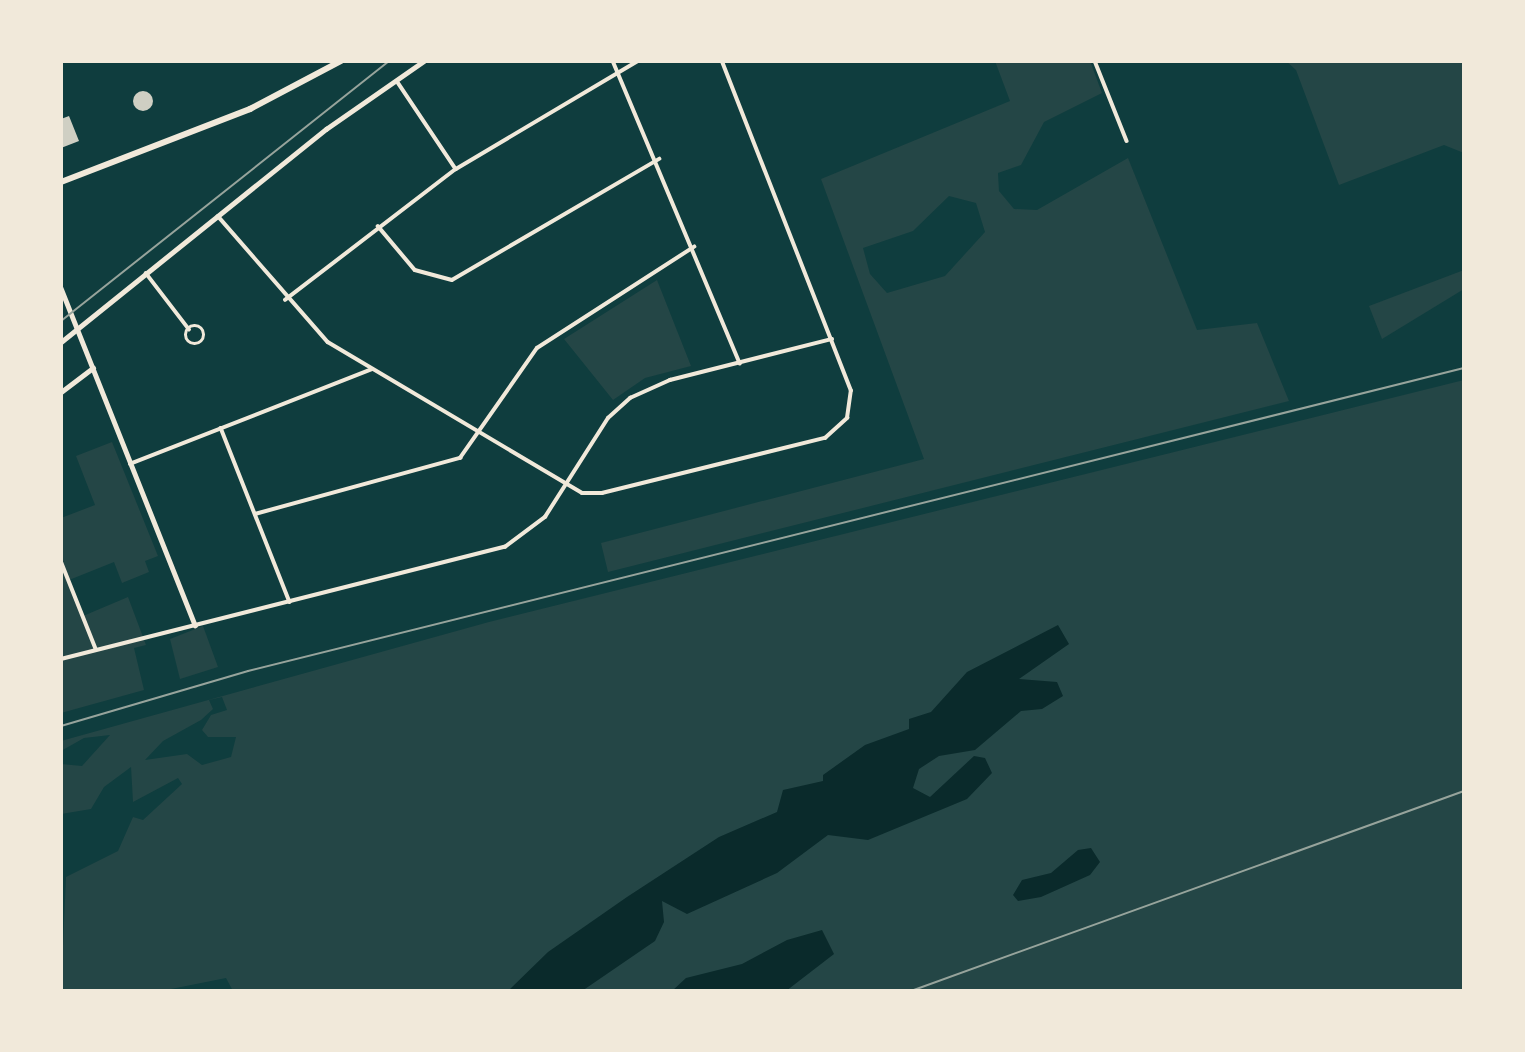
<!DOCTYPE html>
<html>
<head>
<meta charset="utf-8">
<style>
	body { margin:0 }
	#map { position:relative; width:1525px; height:1052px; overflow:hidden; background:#0f3d3e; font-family:Roboto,sans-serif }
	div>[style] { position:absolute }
	.green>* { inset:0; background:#244646 }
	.water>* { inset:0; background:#0a2a2b }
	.building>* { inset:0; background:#cfcfc3 }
	.round { border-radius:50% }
	.minor>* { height:3.5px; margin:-1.75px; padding:0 1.75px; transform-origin:1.75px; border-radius:1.75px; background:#f1e9da }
	.minor>.ring { margin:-1.75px; padding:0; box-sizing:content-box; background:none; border:3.5px solid #f1e9da; border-radius:50% }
	.tertiary>* { height:4.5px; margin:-2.25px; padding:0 2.25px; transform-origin:2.25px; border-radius:2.25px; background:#f1e9da }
	.primary>* { height:6px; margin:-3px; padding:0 3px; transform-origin:3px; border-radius:3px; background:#f1e9da }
	.rail>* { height:2px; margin:-1px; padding:0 1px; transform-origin:1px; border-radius:1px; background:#97a49c }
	span { translate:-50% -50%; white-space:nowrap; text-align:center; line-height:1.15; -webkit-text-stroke:5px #f1e9da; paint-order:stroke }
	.frame { position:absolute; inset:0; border:63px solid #f1e9da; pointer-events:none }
</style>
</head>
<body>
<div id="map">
	<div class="green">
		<i style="clip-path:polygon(evenodd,995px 61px,1090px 61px,1102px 93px,1044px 122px,1021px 165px,998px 173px,999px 191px,1014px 209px,1037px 210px,1128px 158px,1197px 330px,1257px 323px,1289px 401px,608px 572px,601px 543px,924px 459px,821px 179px,1010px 101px,995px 61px,949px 196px,976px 203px,985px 232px,945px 276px,887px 293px,870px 274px,863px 248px,913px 231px,949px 196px)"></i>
		<i style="clip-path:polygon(1286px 61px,1464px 61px,1464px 153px,1444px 145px,1339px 185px,1296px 70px)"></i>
		<i style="clip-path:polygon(1464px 270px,1464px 289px,1382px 339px,1369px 306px)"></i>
		<i style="clip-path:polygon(657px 280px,691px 366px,645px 378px,613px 400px,564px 339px)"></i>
		<i style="clip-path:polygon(evenodd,1464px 380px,1464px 991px,233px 991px,226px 978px,161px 991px,61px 991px,66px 877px,118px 851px,133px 817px,143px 820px,182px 784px,178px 778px,133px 802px,131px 767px,104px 787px,91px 809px,61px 814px,61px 764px,82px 766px,110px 735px,84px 738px,61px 751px,61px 741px,489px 622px,1464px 380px,222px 697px,227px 710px,211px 715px,202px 730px,208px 737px,236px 737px,231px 757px,202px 765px,187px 754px,145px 760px,163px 741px,201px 720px,213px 709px,209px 700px,222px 697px)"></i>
		<i style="clip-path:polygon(112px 442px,158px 556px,145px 561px,149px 572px,122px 583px,114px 562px,69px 580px,83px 616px,128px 597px,146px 645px,134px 648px,144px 690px,61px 713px,61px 518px,95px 505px,76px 456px)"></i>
		<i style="clip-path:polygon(203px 626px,218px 667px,180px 679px,170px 639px)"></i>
	</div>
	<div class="water">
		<i style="clip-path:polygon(1058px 625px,1069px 644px,1019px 679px,1057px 682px,1063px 696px,1042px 709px,1021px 711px,975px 750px,939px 756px,919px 769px,913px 788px,930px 797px,974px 756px,985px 758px,992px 773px,967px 799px,868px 840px,828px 835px,777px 873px,687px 914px,662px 901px,664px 922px,655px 941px,582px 991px,508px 991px,548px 952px,627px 897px,719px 837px,777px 812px,783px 790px,823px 781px,823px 775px,865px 745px,909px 729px,909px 719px,931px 712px,967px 672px)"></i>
		<i style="clip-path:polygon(1091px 848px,1100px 862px,1090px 875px,1041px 897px,1018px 901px,1013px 895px,1022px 880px,1051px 873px,1078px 850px)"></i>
		<i style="clip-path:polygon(822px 930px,834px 954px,786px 991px,672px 991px,686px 978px,742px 964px,787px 940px)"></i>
	</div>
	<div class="building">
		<i class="round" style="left:133px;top:91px;width:20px;height:20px"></i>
		<i style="clip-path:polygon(69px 116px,79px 141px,61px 148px,61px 119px)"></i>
	</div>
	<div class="minor">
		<i style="left:613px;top:61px;width:328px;rotate:67.2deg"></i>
		<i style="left:1095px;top:61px;width:86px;rotate:68.2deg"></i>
		<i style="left:397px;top:81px;width:106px;rotate:56.2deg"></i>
		<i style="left:218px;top:216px;width:167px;rotate:48.9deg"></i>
		<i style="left:328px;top:342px;width:295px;rotate:30.7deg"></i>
		<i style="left:582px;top:493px;width:20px"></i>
		<i style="left:602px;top:493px;width:230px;rotate:-13.9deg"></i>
		<i style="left:825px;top:438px;width:30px;rotate:-42deg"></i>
		<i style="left:847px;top:418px;width:27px;rotate:-82deg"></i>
		<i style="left:851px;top:391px;width:354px;rotate:-111.4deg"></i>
		<i style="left:378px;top:226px;width:57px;rotate:49.9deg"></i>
		<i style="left:415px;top:270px;width:38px;rotate:15deg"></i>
		<i style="left:452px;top:280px;width:240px;rotate:-30.3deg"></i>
		<i style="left:146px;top:273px;width:71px;rotate:52.5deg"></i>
		<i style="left:285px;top:300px;width:215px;rotate:-37.5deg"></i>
		<i style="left:456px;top:169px;width:212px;rotate:-30.7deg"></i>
		<i class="ring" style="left:186px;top:326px;width:14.5px;height:14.5px"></i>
		<i style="left:221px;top:428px;width:187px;rotate:68.4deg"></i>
		<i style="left:130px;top:464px;width:260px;rotate:-21.4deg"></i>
		<i style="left:255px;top:514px;width:213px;rotate:-15.3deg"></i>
		<i style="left:460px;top:458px;width:134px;rotate:-55deg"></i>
		<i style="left:537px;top:348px;width:187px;rotate:-32.8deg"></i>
		<i style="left:61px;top:561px;width:95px;rotate:68.3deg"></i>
		<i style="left:61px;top:659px;width:458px;rotate:-14.2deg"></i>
		<i style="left:505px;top:547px;width:50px;rotate:-36.9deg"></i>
		<i style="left:545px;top:517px;width:117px;rotate:-57.5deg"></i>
		<i style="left:608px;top:418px;width:30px;rotate:-42deg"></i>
		<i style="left:630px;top:398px;width:44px;rotate:-24.2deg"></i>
		<i style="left:670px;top:380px;width:167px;rotate:-14.2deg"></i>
	</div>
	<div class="tertiary">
		<i style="left:61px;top:288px;width:363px;rotate:68.3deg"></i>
		<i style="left:61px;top:342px;width:340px;rotate:-38.8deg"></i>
		<i style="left:326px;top:129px;width:119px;rotate:-34.8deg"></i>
		<i style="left:61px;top:392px;width:40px;rotate:-37deg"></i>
	</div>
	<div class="primary">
		<i style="left:61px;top:182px;width:203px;rotate:-21.1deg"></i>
		<i style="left:250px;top:109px;width:103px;rotate:-27.8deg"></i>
	</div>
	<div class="rail">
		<i style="left:61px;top:321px;width:419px;rotate:-38.4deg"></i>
		<i style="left:61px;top:726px;width:195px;rotate:-16.4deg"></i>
		<i style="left:248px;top:671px;width:1253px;rotate:-13.99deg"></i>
		<i style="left:911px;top:991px;width:588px;rotate:-19.88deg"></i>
	</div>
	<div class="frame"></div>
</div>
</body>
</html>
